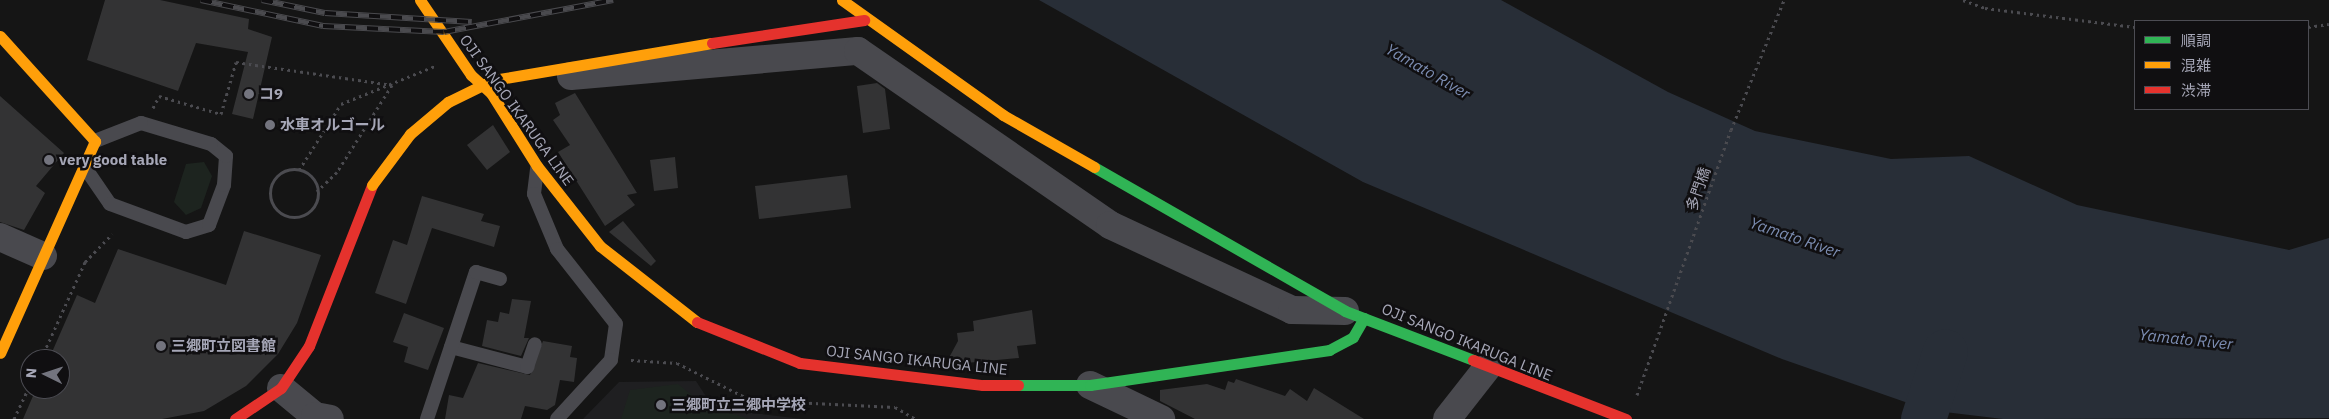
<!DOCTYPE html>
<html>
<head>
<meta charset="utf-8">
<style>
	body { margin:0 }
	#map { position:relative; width:2329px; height:419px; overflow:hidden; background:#151515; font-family:"IBM Plex Sans","Noto Sans JP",sans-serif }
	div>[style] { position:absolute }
	.built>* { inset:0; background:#1f1f21 }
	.green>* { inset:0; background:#1d241f }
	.water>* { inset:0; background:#282e37 }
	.river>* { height:45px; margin:-22.5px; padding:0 22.5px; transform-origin:22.5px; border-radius:22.5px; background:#282e37 }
	.building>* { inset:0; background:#333334 }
	.path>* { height:3px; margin-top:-1.5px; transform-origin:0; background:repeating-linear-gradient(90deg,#4b4b50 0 2.5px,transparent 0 6.5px) }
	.path>.ring { margin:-1.5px; padding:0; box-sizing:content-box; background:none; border:3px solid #4b4b50; border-radius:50% }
	.lane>* { height:14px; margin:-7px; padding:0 7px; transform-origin:7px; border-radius:7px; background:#49494e }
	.street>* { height:28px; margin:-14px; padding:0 14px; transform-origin:14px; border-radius:14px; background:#49494e }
	.fast>* { height:11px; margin:-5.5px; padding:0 5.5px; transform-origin:5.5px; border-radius:5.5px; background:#30b455 }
	.slow>* { height:11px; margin:-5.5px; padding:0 5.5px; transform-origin:5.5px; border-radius:5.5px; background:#ff9f0a }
	.jam>* { height:11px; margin:-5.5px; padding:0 5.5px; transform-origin:5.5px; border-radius:5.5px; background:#e5322d }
	.rail>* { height:5.5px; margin-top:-2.75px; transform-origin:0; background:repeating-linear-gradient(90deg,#100f11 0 11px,#4a4a4e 0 22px); box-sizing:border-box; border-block:1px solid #4a4a4e }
	.slow-bridge>* { height:11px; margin:-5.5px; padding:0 5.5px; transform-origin:5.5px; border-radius:5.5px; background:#ff9f0a }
	.jam-bridge>* { height:11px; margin:-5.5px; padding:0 5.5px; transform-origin:5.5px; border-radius:5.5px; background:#e5322d }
	.dots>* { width:14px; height:14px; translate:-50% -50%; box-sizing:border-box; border:2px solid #100f11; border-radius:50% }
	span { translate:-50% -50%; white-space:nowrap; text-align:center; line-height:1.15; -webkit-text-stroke:5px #100f11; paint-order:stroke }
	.poi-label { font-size:15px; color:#a6a7b7; font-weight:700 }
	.left { translate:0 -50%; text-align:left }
	.street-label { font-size:15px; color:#a6a7b7 }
	.water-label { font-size:16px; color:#7c8db2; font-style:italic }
	.legend { position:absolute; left:2134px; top:20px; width:175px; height:90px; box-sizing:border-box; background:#100f11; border:1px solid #4c4c53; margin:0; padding:6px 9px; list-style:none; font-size:15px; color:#a6a7b7 }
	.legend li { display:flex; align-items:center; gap:10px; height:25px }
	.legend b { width:25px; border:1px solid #4c4c53 }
	.north { position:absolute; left:20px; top:349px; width:50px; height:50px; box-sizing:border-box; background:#100f11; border:1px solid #4c4c53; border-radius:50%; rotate:274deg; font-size:14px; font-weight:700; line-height:20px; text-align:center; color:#a6a7b7 }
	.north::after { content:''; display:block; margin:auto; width:18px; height:22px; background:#73747e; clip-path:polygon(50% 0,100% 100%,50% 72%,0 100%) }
</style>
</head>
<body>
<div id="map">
	<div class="built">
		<i style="clip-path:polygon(696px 381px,707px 398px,744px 412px,803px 419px,583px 419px,619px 382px)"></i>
	</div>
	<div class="green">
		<i style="clip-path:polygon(204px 162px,212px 176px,201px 208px,186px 215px,174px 202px,186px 164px)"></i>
		<i style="clip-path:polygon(678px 384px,699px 401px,748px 419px,621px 419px,630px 390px)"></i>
	</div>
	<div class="water">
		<i style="clip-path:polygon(1039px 0,1501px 0,1668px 92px,1755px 131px,1891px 159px,1969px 156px,2077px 205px,2289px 250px,2329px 238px,2329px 418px,2003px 419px,1928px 410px,1782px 359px,1363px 182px)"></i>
	</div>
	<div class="river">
		<i style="left:1923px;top:419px;width:71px;rotate:-72.1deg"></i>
	</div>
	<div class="building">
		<i style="clip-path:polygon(105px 0,160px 0,249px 19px,248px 29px,272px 37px,253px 119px,232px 114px,248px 52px,196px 43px,178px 91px,87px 60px)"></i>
		<i style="clip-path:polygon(877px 83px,885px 89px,890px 129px,863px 133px,857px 86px)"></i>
		<i style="clip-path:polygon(575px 93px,637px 193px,627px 195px,635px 205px,605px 226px,558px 152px,570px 145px,553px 120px,560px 115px,555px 103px)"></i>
		<i style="clip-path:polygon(0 96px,64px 153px,36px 186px,45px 193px,24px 230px,0 222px)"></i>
		<i style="clip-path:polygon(493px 125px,510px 152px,487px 170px,467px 145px)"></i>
		<i style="clip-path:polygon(675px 157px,678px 188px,654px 191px,650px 160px)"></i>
		<i style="clip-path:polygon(847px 175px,851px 208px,759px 219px,755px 186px)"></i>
		<i style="clip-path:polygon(422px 196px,484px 214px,481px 221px,500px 226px,494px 247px,432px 228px,406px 304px,375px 293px,393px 240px,407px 245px)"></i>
		<i style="clip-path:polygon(623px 221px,656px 261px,651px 266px,609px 232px)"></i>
		<i style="clip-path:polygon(244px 231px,321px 255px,297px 323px,278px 354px,246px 386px,204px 411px,162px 419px,23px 419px,36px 389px,60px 389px,60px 359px,49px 359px,77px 295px,95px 303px,118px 249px,226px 285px)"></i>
		<i style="clip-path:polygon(512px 299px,531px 301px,524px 338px,529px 338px,521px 356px,482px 346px,487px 320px,498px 322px,500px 312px,509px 314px)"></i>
		<i style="clip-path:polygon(1032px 310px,1036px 344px,1017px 346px,1019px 358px,945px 365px,958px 341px,957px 333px,974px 331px,973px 321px)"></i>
		<i style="clip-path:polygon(404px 313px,444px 328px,428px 370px,404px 362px,408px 347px,393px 342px)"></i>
		<i style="clip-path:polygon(543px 341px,572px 346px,570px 357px,577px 358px,574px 382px,560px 380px,555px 405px,547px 410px,525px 406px,521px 419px,445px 419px,449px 395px,463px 398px,478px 363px,530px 375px)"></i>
		<i style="clip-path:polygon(1236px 379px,1285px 396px,1290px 389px,1307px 401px,1314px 388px,1364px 419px,1195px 419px,1160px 401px,1160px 390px,1207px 384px,1225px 390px,1228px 381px,1234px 383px)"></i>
	</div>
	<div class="path">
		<i style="left:1963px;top:0;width:23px;rotate:20deg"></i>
		<i style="left:1985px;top:8px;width:151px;rotate:7.2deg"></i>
		<i style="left:2308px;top:27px;width:21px;rotate:-8deg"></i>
		<i style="left:153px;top:108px;width:13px;rotate:-63deg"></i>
		<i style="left:159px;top:96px;width:65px;rotate:16.2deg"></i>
		<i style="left:221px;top:114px;width:54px;rotate:-73.9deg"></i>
		<i style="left:236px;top:62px;width:158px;rotate:8.4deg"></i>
		<i style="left:392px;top:85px;width:103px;rotate:122.3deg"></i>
		<i style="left:337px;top:172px;width:28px;rotate:136deg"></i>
		<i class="ring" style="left:270px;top:169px;width:45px;height:45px"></i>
		<i style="left:299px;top:170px;width:78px;rotate:-57.5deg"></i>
		<i style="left:341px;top:104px;width:101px;rotate:-22deg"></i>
		<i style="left:41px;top:359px;width:107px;rotate:-65.6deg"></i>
		<i style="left:85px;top:262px;width:39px;rotate:-46deg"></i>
		<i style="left:631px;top:360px;width:46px;rotate:3.7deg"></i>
		<i style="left:677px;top:363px;width:83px;rotate:26.6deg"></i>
		<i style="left:751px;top:400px;width:144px;rotate:2.8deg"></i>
		<i style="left:895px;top:407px;width:24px;rotate:30deg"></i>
		<i style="left:1637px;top:395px;width:281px;rotate:-70.5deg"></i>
		<i style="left:1731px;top:130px;width:140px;rotate:-67.8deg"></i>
		<i style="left:14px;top:419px;width:38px;rotate:-65deg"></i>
	</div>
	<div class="lane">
		<i style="left:86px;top:169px;width:42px;rotate:55.6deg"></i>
		<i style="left:110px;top:204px;width:81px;rotate:20.2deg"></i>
		<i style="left:186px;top:232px;width:24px;rotate:-17deg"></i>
		<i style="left:209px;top:225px;width:43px;rotate:-69.4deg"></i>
		<i style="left:224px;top:185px;width:29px;rotate:-86deg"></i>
		<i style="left:226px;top:156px;width:19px;rotate:-141deg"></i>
		<i style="left:211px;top:144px;width:73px;rotate:-163.3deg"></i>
		<i style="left:141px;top:123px;width:49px;rotate:158.6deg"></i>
		<i style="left:537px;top:169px;width:25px;rotate:97deg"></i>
		<i style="left:534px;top:194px;width:60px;rotate:67.3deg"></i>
		<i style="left:557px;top:249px;width:95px;rotate:51.8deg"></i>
		<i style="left:616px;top:324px;width:36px;rotate:98deg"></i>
		<i style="left:611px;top:360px;width:80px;rotate:132.5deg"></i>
		<i style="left:451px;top:347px;width:79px;rotate:14.7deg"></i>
		<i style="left:527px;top:367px;width:24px;rotate:-71deg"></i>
		<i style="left:427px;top:419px;width:155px;rotate:-71.6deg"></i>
		<i style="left:476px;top:272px;width:25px;rotate:16deg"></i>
	</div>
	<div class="street">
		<i style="left:571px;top:76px;width:288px;rotate:-5deg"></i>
		<i style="left:858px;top:51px;width:306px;rotate:34.6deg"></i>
		<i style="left:1110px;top:225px;width:201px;rotate:25deg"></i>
		<i style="left:1292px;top:310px;width:53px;rotate:1.1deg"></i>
		<i style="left:0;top:237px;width:47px;rotate:23.8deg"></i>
		<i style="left:1090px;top:385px;width:79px;rotate:25.6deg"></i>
		<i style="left:281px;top:388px;width:44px;rotate:39.5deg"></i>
		<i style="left:315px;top:416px;width:15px;rotate:11deg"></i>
		<i style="left:1447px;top:419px;width:65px;rotate:-51.9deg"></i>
	</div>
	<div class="fast">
		<i style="left:1094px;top:167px;width:289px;rotate:29.8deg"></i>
		<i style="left:1345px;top:311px;width:137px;rotate:20.9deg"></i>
		<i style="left:1018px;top:385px;width:72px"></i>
		<i style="left:1090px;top:385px;width:242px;rotate:-8.3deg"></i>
		<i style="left:1329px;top:350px;width:27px;rotate:-28deg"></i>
		<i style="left:1353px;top:337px;width:22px;rotate:-60deg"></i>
	</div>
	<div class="slow">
		<i style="left:420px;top:0;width:91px;rotate:55.8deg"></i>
		<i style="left:471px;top:75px;width:27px;rotate:42deg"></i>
		<i style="left:491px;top:93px;width:86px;rotate:57.8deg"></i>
		<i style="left:537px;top:166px;width:102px;rotate:51.8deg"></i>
		<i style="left:600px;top:246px;width:123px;rotate:38.1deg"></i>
		<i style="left:842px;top:0;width:198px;rotate:35.5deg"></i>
		<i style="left:1003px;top:115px;width:105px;rotate:29.7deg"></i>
		<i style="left:0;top:36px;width:142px;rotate:47.9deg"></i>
		<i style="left:95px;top:141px;width:232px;rotate:114.1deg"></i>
	</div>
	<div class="jam">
		<i style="left:697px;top:322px;width:111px;rotate:21.7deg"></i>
		<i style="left:800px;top:363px;width:184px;rotate:6.9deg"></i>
		<i style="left:983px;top:385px;width:35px"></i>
		<i style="left:1473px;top:360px;width:164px;rotate:21.1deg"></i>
		<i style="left:235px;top:419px;width:55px;rotate:-34deg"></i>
		<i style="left:281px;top:388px;width:50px;rotate:-56.3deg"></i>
		<i style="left:309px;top:346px;width:173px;rotate:-68.6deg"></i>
	</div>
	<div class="rail">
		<i style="left:201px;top:0;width:125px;rotate:12deg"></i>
		<i style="left:323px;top:26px;width:121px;rotate:2.8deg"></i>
		<i style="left:444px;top:32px;width:172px;rotate:-10.7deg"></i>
		<i style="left:262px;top:0;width:64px;rotate:11.7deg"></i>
		<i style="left:325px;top:13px;width:147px;rotate:3.5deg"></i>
	</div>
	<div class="slow-bridge">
		<i style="left:372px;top:185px;width:64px;rotate:-53.3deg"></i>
		<i style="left:410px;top:134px;width:50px;rotate:-40.1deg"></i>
		<i style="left:448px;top:102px;width:50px;rotate:-26.1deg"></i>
		<i style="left:493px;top:80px;width:222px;rotate:-9.6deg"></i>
	</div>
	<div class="jam-bridge">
		<i style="left:712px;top:43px;width:154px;rotate:-8.6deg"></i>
	</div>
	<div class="dots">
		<i style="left:249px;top:94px;background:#73747e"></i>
		<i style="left:270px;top:125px;background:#73747e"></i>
		<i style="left:49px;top:160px;background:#73747e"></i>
		<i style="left:161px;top:346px;background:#73747e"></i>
		<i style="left:661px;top:405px;background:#73747e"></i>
	</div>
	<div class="poi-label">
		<span class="left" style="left:259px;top:94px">コ9</span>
		<span class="left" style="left:280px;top:125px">水車オルゴール</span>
		<span class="left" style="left:59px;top:160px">very good table</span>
		<span class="left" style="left:171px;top:346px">三郷町立図書館</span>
		<span class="left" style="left:671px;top:405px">三郷町立三郷中学校</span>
	</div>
	<div class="street-label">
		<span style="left:517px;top:110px;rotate:54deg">OJI SANGO IKARUGA LINE</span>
		<span style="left:1698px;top:189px;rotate:-71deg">多門橋</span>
		<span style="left:1467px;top:342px;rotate:22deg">OJI SANGO IKARUGA LINE</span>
		<span style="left:917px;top:360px;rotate:6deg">OJI SANGO IKARUGA LINE</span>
	</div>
	<div class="water-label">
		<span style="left:1428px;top:71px;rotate:30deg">Yamato River</span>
		<span style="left:1795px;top:237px;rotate:19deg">Yamato River</span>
		<span style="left:2186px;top:339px;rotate:6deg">Yamato River</span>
	</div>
	<ul class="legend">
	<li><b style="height:6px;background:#30b455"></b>順調</li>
	<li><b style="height:6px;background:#ff9f0a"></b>混雑</li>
	<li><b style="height:6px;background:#e5322d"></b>渋滞</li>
	</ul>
	<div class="north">N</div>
</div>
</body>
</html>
